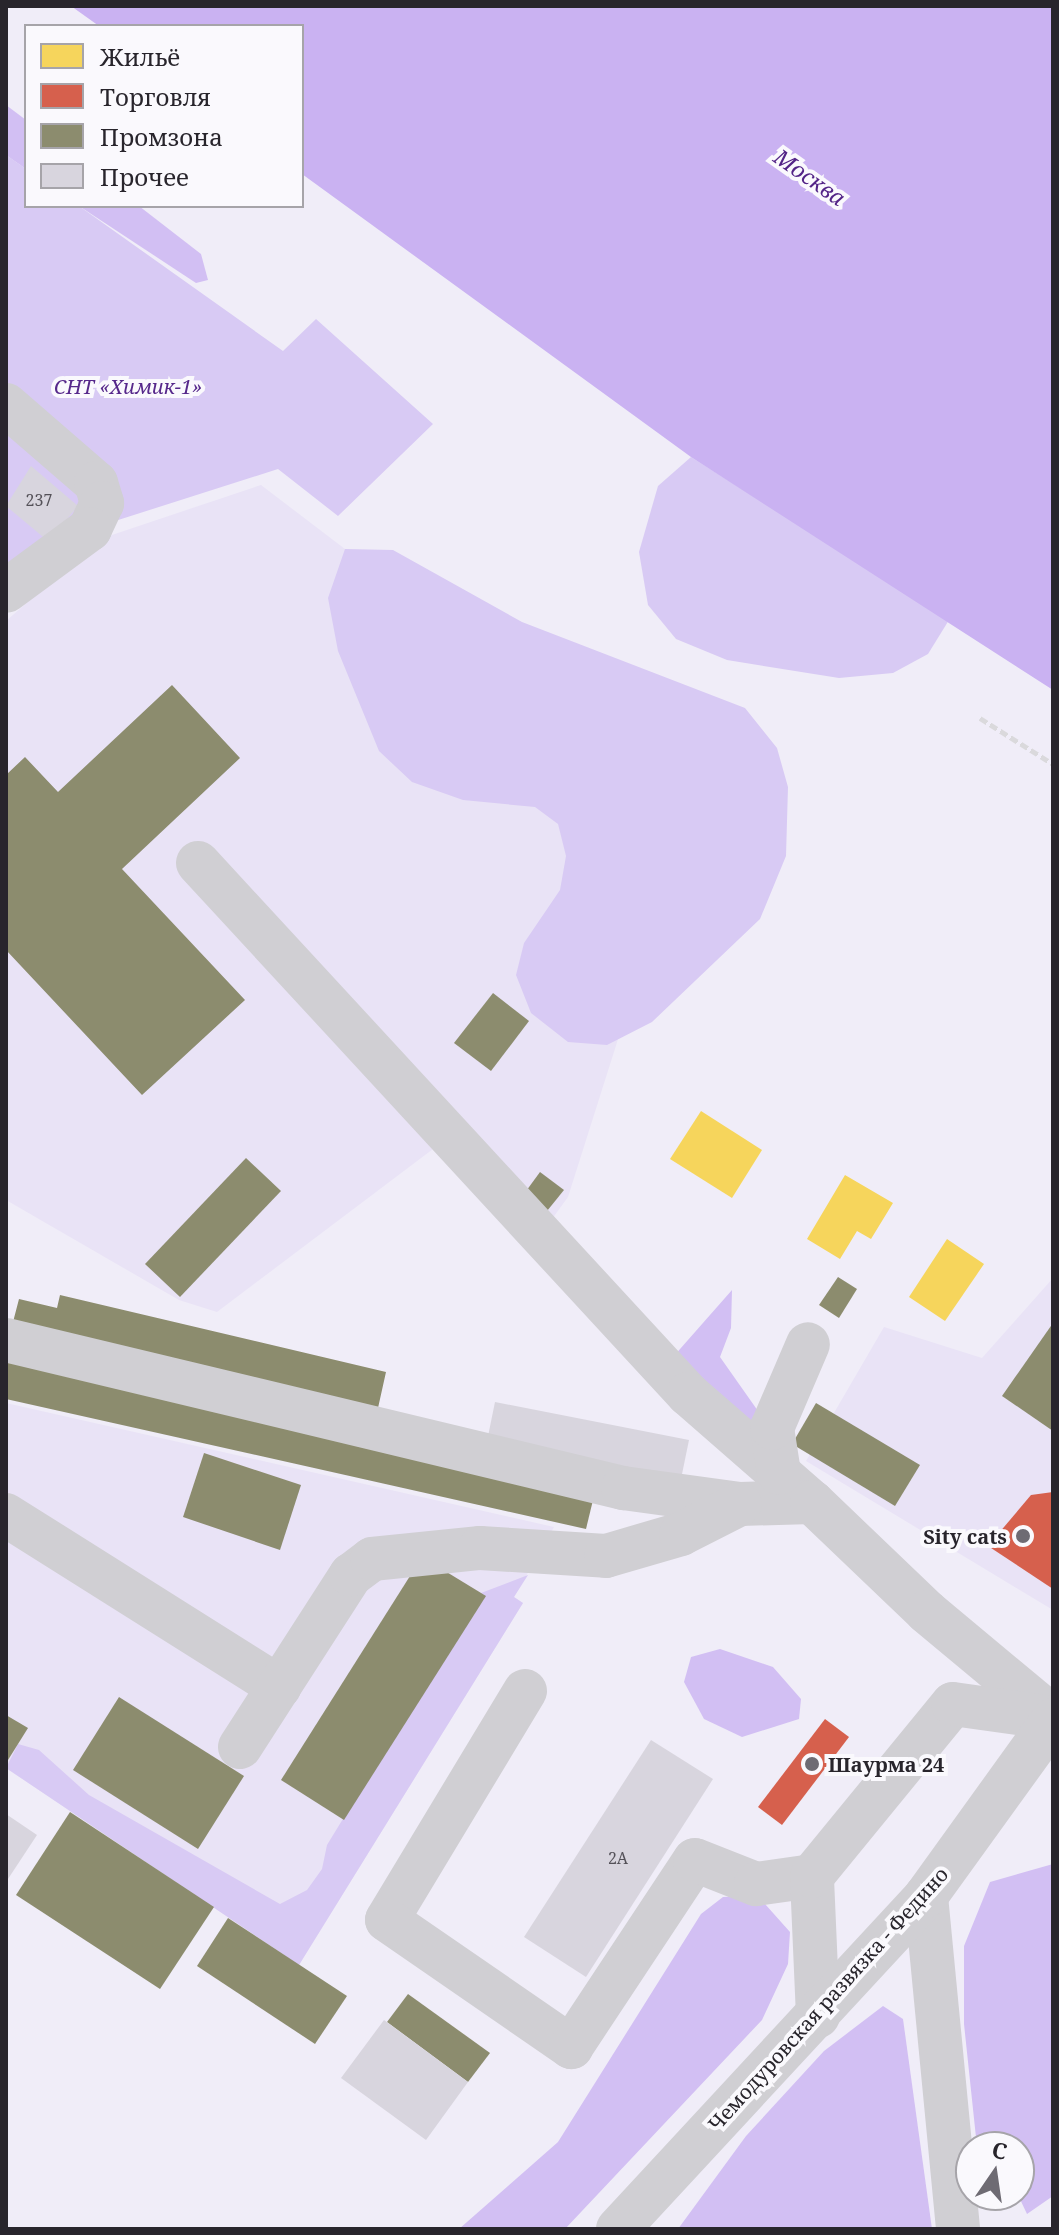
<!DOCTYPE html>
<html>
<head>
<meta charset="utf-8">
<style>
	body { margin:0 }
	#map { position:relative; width:1059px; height:2235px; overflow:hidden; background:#f0edf8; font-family:"Noto Serif",serif }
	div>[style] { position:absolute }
	.built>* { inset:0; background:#e9e3f6 }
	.green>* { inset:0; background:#d8caf4 }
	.forest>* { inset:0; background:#d2bff3 }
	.water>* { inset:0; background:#cab2f2 }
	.homes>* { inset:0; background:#f6d55c }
	.shops>* { inset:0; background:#d6604d }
	.industry>* { inset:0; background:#8c8c6e }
	.building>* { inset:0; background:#d8d5de }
	.path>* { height:5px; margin-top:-2.5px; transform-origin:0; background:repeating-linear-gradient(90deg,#dad9dc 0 8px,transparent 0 12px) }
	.minor>* { height:44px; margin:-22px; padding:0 22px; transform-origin:22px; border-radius:22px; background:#d0cfd3 }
	.dots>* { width:22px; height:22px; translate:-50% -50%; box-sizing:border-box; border:4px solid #faf9fd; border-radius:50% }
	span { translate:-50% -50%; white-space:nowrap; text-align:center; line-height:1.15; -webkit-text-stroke:8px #faf9fd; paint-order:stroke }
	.number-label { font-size:16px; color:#545158 }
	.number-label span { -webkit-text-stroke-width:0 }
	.park-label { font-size:20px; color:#56288b; font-style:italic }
	.poi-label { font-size:20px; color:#28252c; font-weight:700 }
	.right { translate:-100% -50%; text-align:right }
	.left { translate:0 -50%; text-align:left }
	.street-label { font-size:20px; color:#28252c }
	.water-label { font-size:22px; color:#532487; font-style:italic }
	.frame { position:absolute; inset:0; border:8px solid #28252c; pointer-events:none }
	.legend { position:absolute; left:24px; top:24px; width:280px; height:184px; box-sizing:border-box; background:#faf9fd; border:2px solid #a6a4a9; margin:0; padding:10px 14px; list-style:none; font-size:24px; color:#28252c }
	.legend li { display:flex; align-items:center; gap:16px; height:40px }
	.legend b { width:40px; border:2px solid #a6a4a9 }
	.north { position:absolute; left:955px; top:2131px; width:80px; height:80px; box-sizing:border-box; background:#faf9fd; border:2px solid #a6a4a9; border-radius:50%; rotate:13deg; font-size:22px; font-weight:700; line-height:32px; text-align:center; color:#28252c }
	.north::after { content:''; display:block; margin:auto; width:28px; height:36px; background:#6e6b73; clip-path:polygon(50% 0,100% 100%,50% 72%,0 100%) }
</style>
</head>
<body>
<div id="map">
	<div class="built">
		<i style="clip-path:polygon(261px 485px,690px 812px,568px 1197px,531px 1248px,437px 1146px,217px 1312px,179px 1300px,6px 1200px,6px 621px,100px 539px)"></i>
		<i style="clip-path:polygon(1053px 1278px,1053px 1610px,806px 1461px,884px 1327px,982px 1358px)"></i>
		<i style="clip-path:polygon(6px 1403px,554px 1527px,514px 1597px,523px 1603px,299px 1965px,6px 1768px)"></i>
	</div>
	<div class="green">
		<i style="clip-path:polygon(6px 155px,26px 169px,26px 206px,79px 206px,283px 351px,316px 319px,433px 424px,338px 516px,278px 469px,90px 529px,6px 591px)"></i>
		<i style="clip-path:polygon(691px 457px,949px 620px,928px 654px,893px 673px,839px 678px,727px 660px,676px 639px,648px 605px,639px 552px,658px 486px)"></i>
		<i style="clip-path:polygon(345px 549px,393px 550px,522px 622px,745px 708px,777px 748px,788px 787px,786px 856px,760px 919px,652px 1022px,607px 1045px,568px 1042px,531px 1013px,516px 975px,524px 943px,560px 890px,566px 856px,558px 824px,535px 807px,463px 800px,412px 782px,379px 751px,338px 651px,328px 598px)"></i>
		<i style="clip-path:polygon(528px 1575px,514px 1597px,523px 1603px,299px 1965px,6px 1768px,18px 1744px,39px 1750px,89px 1795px,280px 1904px,307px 1890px,322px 1869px,327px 1845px,481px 1593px)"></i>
	</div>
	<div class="forest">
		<i style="clip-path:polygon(6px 105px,26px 120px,26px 169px,6px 155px)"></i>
		<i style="clip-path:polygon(79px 206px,139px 206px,201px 254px,208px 280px,196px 283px)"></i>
		<i style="clip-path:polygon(732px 1290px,731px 1328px,720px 1357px,758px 1411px,760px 1430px,673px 1357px)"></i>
		<i style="clip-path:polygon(720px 1649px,773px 1667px,801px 1699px,799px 1719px,742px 1737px,704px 1719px,684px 1682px,691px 1657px)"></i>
		<i style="clip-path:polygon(1053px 1864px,1053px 2196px,1027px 2214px,1018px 2195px,1019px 2147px,977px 2147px,964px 2024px,964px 1946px,990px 1882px)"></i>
		<i style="clip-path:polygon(746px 1896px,765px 1904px,790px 1932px,788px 1964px,762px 2020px,565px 2229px,459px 2229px,558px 2142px,701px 1914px,723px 1897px)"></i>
		<i style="clip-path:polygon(883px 2006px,903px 2019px,932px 2229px,678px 2229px,746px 2136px,824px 2051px)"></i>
	</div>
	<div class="water">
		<i style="clip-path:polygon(71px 6px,1053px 6px,1053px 690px,691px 457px,302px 174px,302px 26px,99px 26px)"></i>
	</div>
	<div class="homes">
		<i style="clip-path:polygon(701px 1111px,762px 1150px,732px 1198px,670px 1159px)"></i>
		<i style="clip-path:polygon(845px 1175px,893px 1203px,871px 1239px,857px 1231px,840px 1259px,807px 1239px)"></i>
		<i style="clip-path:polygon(947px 1239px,984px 1264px,945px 1321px,909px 1297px)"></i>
	</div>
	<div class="shops">
		<i style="clip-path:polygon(1053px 1492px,1053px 1589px,988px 1546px,1031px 1495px)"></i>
		<i style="clip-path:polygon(825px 1719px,849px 1737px,782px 1825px,758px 1807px)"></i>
	</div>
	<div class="industry">
		<i style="clip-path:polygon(172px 685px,240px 758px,122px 869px,245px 1000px,142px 1095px,6px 950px,6px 775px,25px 757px,58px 792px)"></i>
		<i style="clip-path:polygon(493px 993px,529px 1021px,491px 1071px,454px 1043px)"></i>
		<i style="clip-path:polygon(246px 1158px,281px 1191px,180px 1297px,145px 1264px)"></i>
		<i style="clip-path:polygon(540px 1172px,564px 1190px,543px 1216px,521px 1198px)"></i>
		<i style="clip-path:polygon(838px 1277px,857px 1289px,839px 1318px,819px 1305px)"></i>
		<i style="clip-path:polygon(60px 1295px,386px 1372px,378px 1408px,13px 1322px,19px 1299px,57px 1308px)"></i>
		<i style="clip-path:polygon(1053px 1323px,1053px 1431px,1002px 1396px)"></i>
		<i style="clip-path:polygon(6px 1361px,593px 1500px,586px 1529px,6px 1399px)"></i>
		<i style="clip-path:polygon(816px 1403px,920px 1465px,895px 1506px,792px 1444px)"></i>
		<i style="clip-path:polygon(204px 1453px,301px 1485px,280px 1550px,183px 1517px)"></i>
		<i style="clip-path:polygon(422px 1557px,486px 1596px,344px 1820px,281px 1780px)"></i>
		<i style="clip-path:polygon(119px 1697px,244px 1776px,198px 1849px,73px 1770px)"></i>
		<i style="clip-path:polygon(6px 1715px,28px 1728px,8px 1760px,6px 1758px)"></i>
		<i style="clip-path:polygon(70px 1812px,214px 1907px,160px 1989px,16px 1895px)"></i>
		<i style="clip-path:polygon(228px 1918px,347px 1996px,315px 2044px,197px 1966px)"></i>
		<i style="clip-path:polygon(408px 1994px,490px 2053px,468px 2082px,387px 2022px)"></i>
	</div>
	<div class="building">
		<i style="clip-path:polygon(31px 466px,78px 506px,48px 541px,6px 506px)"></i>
		<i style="clip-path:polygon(495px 1402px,689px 1440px,681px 1479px,487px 1441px)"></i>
		<i style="clip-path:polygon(651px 1740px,713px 1779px,586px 1977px,524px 1937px)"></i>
		<i style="clip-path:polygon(6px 1814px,37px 1835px,6px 1882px)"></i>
		<i style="clip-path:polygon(384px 2020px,468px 2082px,426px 2140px,341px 2078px)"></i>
	</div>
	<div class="path">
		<i style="left:980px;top:718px;width:86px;rotate:32.2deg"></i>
	</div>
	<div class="minor">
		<i style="left:6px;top:405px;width:119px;rotate:40.9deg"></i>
		<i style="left:96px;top:483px;width:21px;rotate:73deg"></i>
		<i style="left:102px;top:503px;width:29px;rotate:115deg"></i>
		<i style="left:90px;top:529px;width:104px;rotate:143.6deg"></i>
		<i style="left:198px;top:863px;width:723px;rotate:47.3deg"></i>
		<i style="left:688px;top:1394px;width:164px;rotate:41.1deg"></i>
		<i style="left:6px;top:1340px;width:635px;rotate:13.49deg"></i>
		<i style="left:623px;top:1488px;width:118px;rotate:7.8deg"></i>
		<i style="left:740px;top:1504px;width:72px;rotate:-1.6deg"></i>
		<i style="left:812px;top:1502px;width:159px;rotate:43.7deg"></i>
		<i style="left:927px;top:1612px;width:164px;rotate:39.8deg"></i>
		<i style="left:779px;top:1473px;width:46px;rotate:-98.8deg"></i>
		<i style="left:772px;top:1428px;width:91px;rotate:-66.8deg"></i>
		<i style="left:6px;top:1515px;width:323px;rotate:32.2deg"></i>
		<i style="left:525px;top:1691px;width:267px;rotate:121.1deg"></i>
		<i style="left:387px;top:1920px;width:224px;rotate:34.6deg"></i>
		<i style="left:571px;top:2047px;width:224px;rotate:-56.5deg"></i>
		<i style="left:695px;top:1860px;width:66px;rotate:21.5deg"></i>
		<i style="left:756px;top:1884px;width:57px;rotate:-8.1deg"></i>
		<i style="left:240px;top:1747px;width:205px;rotate:-57.2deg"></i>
		<i style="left:351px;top:1575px;width:26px;rotate:-37deg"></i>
		<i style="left:372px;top:1559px;width:109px;rotate:-5.8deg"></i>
		<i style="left:480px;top:1548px;width:126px;rotate:3.6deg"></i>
		<i style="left:606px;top:1556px;width:78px;rotate:-16.3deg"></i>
		<i style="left:681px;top:1534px;width:66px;rotate:-27deg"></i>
		<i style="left:926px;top:1896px;width:335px;rotate:84.5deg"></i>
		<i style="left:818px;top:2016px;width:140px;rotate:-92.5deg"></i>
		<i style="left:812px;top:1876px;width:222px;rotate:-50.7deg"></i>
		<i style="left:953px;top:1704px;width:101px;rotate:8deg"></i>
		<i style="left:618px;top:2229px;width:454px;rotate:-47.2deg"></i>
		<i style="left:926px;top:1896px;width:217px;rotate:-54.2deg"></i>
	</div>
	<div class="dots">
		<i style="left:1023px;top:1536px;background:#6e6b73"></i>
		<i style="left:812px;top:1764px;background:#6e6b73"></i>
	</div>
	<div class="number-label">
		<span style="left:39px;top:500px">237</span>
		<span style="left:618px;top:1858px">2А</span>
	</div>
	<div class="park-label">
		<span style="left:128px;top:386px">СНТ «Химик-1»</span>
	</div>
	<div class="poi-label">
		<span class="right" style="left:1007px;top:1536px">Sity cats</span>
		<span class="left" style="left:828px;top:1764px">Шаурма 24</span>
	</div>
	<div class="street-label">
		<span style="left:828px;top:1999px;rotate:-48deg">Чемодуровская развязка - Федино</span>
	</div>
	<div class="water-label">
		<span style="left:810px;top:177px;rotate:35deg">Москва</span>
	</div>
	<div class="frame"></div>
	<ul class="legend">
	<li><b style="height:22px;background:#f6d55c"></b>Жильё</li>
	<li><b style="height:22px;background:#d6604d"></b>Торговля</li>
	<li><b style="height:22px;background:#8c8c6e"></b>Промзона</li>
	<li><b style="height:22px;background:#d8d5de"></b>Прочее</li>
	</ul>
	<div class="north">С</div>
</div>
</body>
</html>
